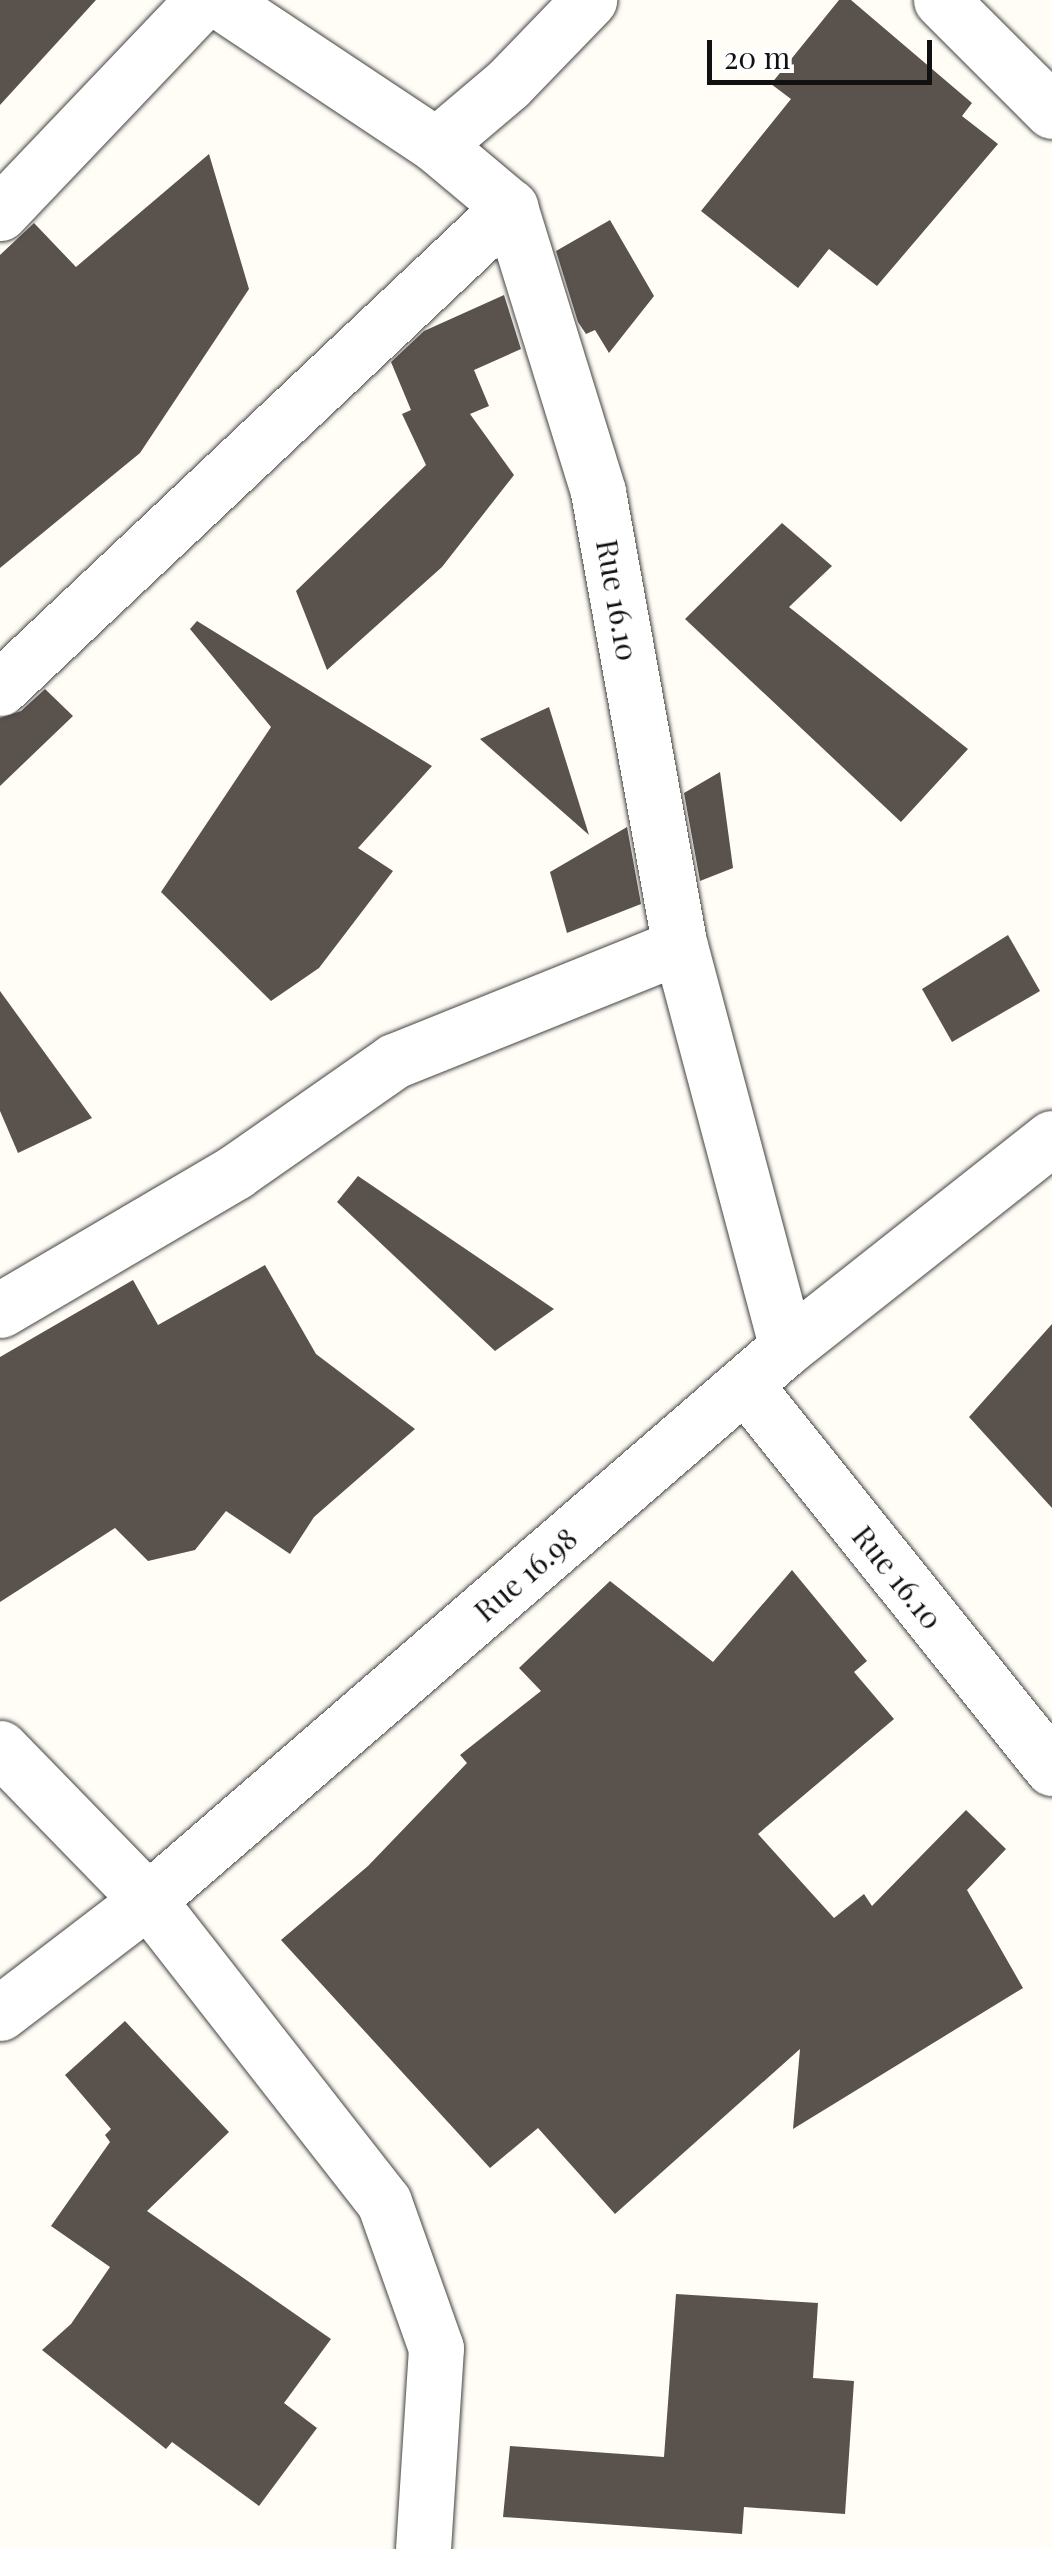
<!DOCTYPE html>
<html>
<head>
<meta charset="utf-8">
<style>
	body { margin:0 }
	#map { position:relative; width:1052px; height:2549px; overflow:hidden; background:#fffdf5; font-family:"Playfair Display",serif }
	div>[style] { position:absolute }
	.building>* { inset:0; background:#5a524d }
	.roads { filter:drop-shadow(0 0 2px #444) drop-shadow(0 0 2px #444) }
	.street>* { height:55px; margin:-27.5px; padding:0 27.5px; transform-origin:27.5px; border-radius:27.5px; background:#fff }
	span { translate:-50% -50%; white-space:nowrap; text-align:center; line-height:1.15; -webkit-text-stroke:10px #fff; paint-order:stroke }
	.street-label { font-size:30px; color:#111 }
	.scale { position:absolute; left:707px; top:40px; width:225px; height:45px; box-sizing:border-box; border:5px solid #111; border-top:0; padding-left:12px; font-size:30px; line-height:35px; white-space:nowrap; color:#111; -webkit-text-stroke:8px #fff; paint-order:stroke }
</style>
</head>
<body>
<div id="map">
	<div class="building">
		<i style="clip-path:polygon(0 0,96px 0,0 105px)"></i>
		<i style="clip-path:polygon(839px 0,851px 0,972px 103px,962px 116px,998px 144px,877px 286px,829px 249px,798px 288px,701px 211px,791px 99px,771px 84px)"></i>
		<i style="clip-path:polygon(209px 154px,249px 289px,140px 453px,0 568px,0 255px,34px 223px,76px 267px)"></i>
		<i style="clip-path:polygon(610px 220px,654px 296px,609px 353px,595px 330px,586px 334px,578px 322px,556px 251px)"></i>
		<i style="clip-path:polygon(504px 295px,521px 349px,474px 370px,489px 406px,470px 414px,514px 475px,442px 567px,327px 670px,296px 591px,426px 465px,402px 414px,411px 410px,391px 362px,424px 331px)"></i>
		<i style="clip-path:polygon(782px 523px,832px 566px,789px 607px,968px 749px,901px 822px,685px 619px)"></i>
		<i style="clip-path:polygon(197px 621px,432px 766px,358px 848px,393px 871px,319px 968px,271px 1001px,161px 892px,271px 727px,190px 629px)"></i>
		<i style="clip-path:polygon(45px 689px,73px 716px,0 786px,0 718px,21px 711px)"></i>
		<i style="clip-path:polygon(549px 707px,589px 835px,480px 739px)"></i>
		<i style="clip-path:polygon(720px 772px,733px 868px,700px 881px,684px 793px)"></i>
		<i style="clip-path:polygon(627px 827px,641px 904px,567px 933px,550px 872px)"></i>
		<i style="clip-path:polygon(1008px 935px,1040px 991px,952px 1042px,922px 989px)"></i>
		<i style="clip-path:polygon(0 991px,92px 1118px,18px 1153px,0 1111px)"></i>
		<i style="clip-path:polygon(358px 1176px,554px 1309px,495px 1351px,337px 1202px)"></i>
		<i style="clip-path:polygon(265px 1265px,316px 1354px,415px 1429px,314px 1517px,290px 1554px,226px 1511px,195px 1550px,148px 1561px,115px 1528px,0 1602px,0 1357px,133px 1280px,158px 1325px)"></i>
		<i style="clip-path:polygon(1052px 1324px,1052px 1508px,969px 1417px)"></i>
		<i style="clip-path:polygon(792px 1570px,867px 1661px,854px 1672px,894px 1719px,758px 1834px,834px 1918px,864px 1894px,872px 1906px,966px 1810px,1006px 1849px,967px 1890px,1023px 1988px,793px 2129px,800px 2049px,615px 2214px,538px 2128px,490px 2168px,281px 1940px,368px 1866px,467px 1763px,460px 1755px,541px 1691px,519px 1668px,610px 1581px,713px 1662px)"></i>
		<i style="clip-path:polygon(125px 2021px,229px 2132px,147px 2211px,331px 2339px,284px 2403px,317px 2428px,259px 2506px,172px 2442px,166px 2449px,42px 2350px,71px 2324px,110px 2267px,51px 2226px,110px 2142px,105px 2135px,111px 2129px,65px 2075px)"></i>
		<i style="clip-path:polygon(676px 2294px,818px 2303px,813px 2378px,854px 2381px,845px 2514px,744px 2507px,742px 2534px,503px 2517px,510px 2446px,664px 2457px)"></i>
	</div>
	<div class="roads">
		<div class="street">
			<i style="left:218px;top:0;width:262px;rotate:33.6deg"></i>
			<i style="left:436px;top:145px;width:97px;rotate:40deg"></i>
			<i style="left:510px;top:207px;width:298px;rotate:72.8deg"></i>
			<i style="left:598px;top:492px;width:461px;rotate:79.8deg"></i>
			<i style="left:680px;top:946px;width:415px;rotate:75.1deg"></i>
			<i style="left:941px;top:0;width:157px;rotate:45deg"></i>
			<i style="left:436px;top:145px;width:94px;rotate:-40.3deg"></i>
			<i style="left:508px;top:84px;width:117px;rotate:-46deg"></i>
			<i style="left:0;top:213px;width:294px;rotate:-46.4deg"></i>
			<i style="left:0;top:688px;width:701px;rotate:-43.32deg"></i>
			<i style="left:0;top:1310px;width:273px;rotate:-30.4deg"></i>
			<i style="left:235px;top:1172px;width:194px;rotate:-34.9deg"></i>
			<i style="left:394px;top:1061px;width:308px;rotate:-21.9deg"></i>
			<i style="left:745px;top:1385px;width:491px;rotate:51.3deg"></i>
			<i style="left:0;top:1748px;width:212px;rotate:45.8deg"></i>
			<i style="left:148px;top:1900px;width:383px;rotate:52deg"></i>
			<i style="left:384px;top:2202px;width:155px;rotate:70.4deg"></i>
			<i style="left:436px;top:2348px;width:201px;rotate:93.7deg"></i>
			<i style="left:0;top:2013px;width:186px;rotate:-37.4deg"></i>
			<i style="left:148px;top:1900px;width:845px;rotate:-40.87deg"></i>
			<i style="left:787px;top:1347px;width:337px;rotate:-38.3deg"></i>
		</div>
	</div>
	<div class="street-label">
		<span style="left:618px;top:600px;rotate:80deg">Rue 16.10</span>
		<span style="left:525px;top:1574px;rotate:-41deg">Rue 16.98</span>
		<span style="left:898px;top:1577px;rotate:51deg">Rue 16.10</span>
	</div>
	<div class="scale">20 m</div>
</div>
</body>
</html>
